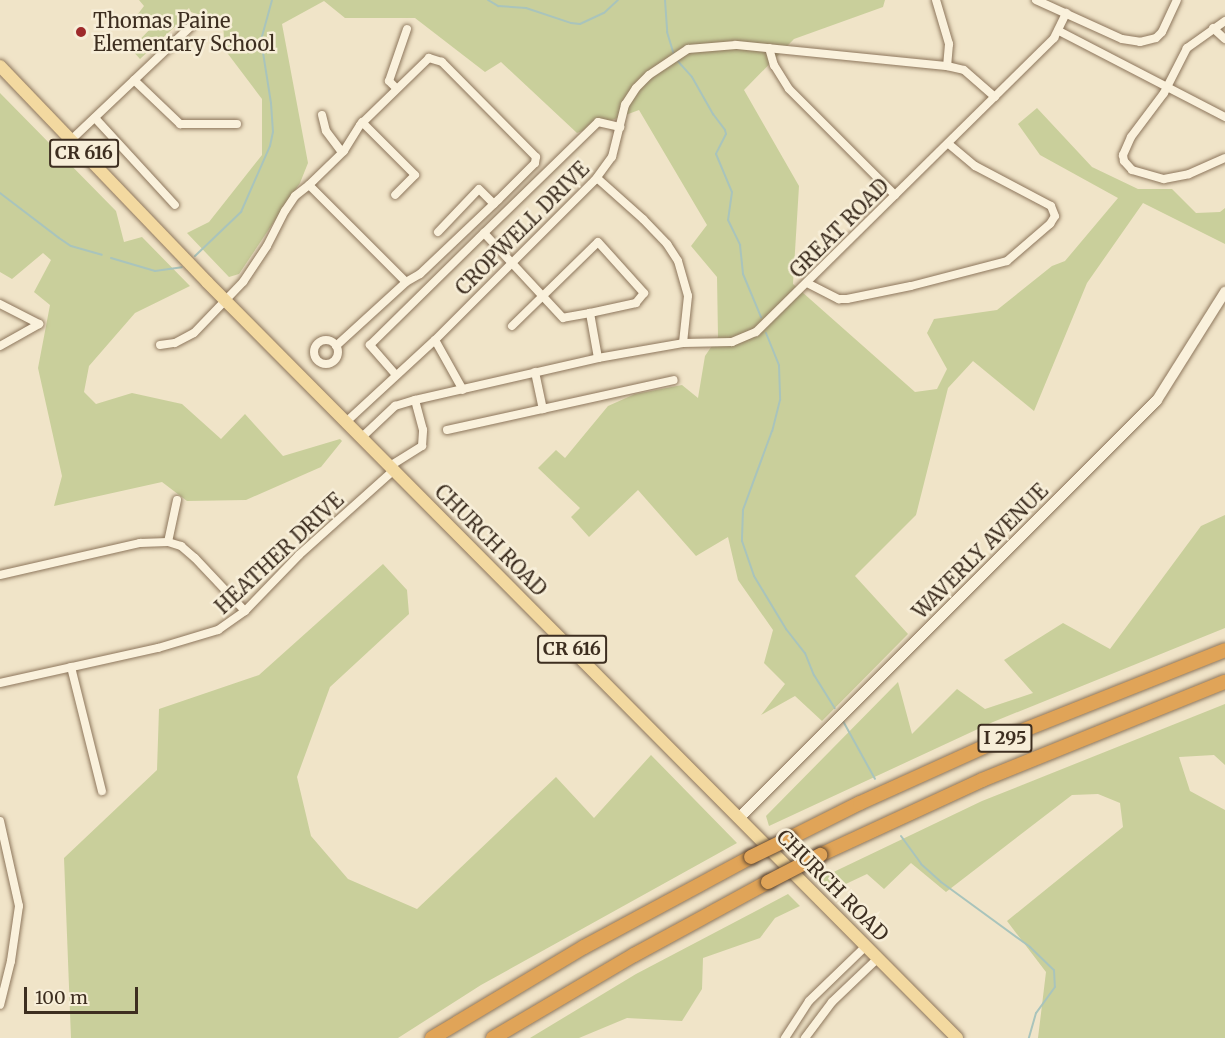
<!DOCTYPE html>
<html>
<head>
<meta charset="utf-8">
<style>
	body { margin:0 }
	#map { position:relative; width:1225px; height:1038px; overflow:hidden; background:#f0e4c8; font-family:Merriweather,serif }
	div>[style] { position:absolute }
	.green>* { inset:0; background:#c9cf9b }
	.stream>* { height:2px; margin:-1px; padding:0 1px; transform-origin:1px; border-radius:1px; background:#a9c4bc }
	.roads { filter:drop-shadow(0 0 2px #8d765c) drop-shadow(0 0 2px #8d765c) }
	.street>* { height:8px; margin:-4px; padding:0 4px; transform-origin:4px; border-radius:4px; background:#faf1dc }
	.street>.ring { margin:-4px; padding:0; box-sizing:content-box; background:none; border:8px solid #faf1dc; border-radius:50% }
	.secondary>* { height:10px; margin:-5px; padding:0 5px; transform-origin:5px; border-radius:5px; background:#faf1dc }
	.primary>* { height:12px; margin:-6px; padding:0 6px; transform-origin:6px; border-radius:6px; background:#f3d9a0 }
	.highway>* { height:14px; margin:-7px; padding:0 7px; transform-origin:7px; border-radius:7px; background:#e0a458 }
	.bridges { filter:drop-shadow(0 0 2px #5b4430) drop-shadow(0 0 2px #5b4430) }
	.highway-bridge>* { height:14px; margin:-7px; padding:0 7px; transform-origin:7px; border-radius:7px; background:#e0a458 }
	.dots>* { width:16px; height:16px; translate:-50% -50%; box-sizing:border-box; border:3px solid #f7eed8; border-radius:50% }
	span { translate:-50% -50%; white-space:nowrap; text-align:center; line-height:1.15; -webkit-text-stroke:5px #f7eed8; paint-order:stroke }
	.shield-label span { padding:2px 4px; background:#f7eed8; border:2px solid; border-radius:4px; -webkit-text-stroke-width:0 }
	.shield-label { font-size:18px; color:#3d2e20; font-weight:700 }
	.poi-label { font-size:20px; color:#3d2e20 }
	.left { translate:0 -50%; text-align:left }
	.street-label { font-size:20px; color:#3d2e20 }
	.scale { position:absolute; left:24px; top:987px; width:114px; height:27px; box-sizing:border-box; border:3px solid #3d2e20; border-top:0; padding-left:8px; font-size:18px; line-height:21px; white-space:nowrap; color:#3d2e20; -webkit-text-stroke:4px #f7eed8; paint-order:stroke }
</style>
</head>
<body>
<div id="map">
	<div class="green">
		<i style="clip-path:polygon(139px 0,885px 0,883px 7px,794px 39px,744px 90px,799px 186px,793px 284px,915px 392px,937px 389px,947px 369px,927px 333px,934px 319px,997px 310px,1052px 266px,1065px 261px,1118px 198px,1040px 155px,1018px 124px,1037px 108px,1092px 167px,1138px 189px,1172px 189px,1196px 213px,1220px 212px,1225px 208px,1225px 244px,1143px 203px,1087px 283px,1034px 411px,973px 361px,948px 388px,916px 515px,855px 576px,908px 634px,822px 721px,795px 696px,761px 715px,785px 684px,764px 663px,773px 630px,738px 580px,728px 537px,696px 556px,638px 490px,589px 537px,571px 517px,580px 508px,538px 468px,556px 450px,565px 458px,608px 406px,635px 394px,682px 385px,698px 398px,705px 356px,718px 337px,717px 277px,691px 246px,707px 225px,639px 110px,577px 133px,501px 62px,485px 72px,415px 18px,345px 18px,324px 1px,282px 24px,308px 163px,300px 183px,239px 274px,229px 277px,187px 233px,209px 222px,262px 155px,262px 99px,225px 50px,223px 24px,191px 12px,189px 8px,181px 15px,183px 19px,140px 59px,131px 49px,151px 28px,138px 14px,144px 6px)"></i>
		<i style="clip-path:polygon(0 93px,116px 211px,124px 242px,142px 237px,190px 286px,135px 313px,89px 366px,84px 392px,96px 404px,132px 393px,182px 404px,221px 439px,245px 414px,283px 456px,340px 439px,342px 441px,321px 467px,246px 500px,187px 501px,162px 482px,54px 506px,62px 476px,38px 368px,50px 305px,34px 292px,51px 260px,43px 253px,12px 279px,0 272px)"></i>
		<i style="clip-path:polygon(1225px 515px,1225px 628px,993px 722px,769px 826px,766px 816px,898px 682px,912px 734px,957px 689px,985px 709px,1033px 693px,1004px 660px,1063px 623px,1110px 649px,1201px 526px)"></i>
		<i style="clip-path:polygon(383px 564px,407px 590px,409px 614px,330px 687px,297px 777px,311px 836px,348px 879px,417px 909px,556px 777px,594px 818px,651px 755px,737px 843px,481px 985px,398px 1038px,71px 1038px,64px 858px,157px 770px,159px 709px,259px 675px)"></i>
		<i style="clip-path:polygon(1225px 704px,1225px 765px,1214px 755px,1179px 757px,1190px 791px,1225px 810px,1225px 1038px,1038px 1038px,1046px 972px,1007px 921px,1123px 827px,1120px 803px,1098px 794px,1072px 795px,946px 892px,911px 863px,884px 889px,867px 874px,833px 890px,821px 878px,982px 801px)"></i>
		<i style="clip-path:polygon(788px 894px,800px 906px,775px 918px,760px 938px,703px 958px,702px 989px,682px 1021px,627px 1018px,579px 1038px,530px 1038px,636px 974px)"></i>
	</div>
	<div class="stream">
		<i style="left:488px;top:0;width:12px;rotate:31deg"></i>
		<i style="left:498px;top:6px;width:28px;rotate:4deg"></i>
		<i style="left:526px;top:8px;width:47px;rotate:18.4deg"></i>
		<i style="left:571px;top:23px;width:9px;rotate:6deg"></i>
		<i style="left:580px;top:24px;width:26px;rotate:-25deg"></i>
		<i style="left:604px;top:13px;width:19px;rotate:-43deg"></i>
		<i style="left:665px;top:0;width:32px;rotate:86deg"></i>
		<i style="left:667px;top:32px;width:27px;rotate:73deg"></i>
		<i style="left:675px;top:58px;width:25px;rotate:48deg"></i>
		<i style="left:692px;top:77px;width:43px;rotate:60.4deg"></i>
		<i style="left:713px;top:114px;width:20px;rotate:53deg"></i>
		<i style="left:725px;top:130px;width:4px;rotate:76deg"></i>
		<i style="left:726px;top:134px;width:22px;rotate:117deg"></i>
		<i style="left:716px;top:154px;width:41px;rotate:67.2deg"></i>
		<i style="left:732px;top:192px;width:28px;rotate:98deg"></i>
		<i style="left:728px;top:220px;width:28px;rotate:64deg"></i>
		<i style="left:740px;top:245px;width:29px;rotate:84deg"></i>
		<i style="left:743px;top:274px;width:47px;rotate:67.3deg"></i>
		<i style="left:0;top:193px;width:74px;rotate:37.3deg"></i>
		<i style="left:59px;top:238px;width:14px;rotate:34deg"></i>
		<i style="left:71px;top:246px;width:32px;rotate:16deg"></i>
		<i style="left:195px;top:256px;width:64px;rotate:-43.7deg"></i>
		<i style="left:241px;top:212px;width:72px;rotate:-66.3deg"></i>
		<i style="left:270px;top:146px;width:14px;rotate:-78deg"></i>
		<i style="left:273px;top:132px;width:29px;rotate:-94deg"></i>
		<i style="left:271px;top:103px;width:64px;rotate:-99deg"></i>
		<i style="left:261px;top:40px;width:41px;rotate:-74.6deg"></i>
		<i style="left:111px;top:258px;width:46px;rotate:16.5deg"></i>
		<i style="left:155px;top:271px;width:27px;rotate:-8deg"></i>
		<i style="left:766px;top:333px;width:35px;rotate:68deg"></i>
		<i style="left:779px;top:366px;width:34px;rotate:88deg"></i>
		<i style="left:780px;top:400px;width:32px;rotate:104deg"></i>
		<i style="left:772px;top:431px;width:84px;rotate:110.2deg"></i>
		<i style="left:743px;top:510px;width:31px;rotate:92deg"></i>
		<i style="left:742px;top:541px;width:37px;rotate:71deg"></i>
		<i style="left:754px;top:576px;width:62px;rotate:58.9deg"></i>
		<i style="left:786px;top:629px;width:31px;rotate:52deg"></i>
		<i style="left:805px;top:653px;width:24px;rotate:68deg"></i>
		<i style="left:814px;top:675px;width:39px;rotate:58deg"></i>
		<i style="left:843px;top:721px;width:66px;rotate:61.1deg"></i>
		<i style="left:901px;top:836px;width:34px;rotate:54deg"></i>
		<i style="left:921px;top:864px;width:27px;rotate:42deg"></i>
		<i style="left:941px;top:882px;width:110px;rotate:36.1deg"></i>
		<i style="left:1030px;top:947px;width:33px;rotate:44deg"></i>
		<i style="left:1054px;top:970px;width:17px;rotate:87deg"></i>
		<i style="left:1055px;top:987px;width:32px;rotate:126deg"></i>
		<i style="left:1036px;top:1013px;width:26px;rotate:106deg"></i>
	</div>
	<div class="roads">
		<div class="street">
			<i style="left:936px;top:0;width:46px;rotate:73.5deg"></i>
			<i style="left:949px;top:44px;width:22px;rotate:95deg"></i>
			<i style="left:947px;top:66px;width:17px;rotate:13deg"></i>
			<i style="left:964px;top:70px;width:41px;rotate:41.1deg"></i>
			<i style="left:1036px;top:0;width:94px;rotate:24.4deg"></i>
			<i style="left:1122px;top:39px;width:18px;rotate:9deg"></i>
			<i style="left:1140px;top:42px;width:16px;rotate:-14deg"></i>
			<i style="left:1156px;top:38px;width:8px;rotate:-45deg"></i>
			<i style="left:1162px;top:32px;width:35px;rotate:-65deg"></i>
			<i style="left:1225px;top:21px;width:47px;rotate:144.6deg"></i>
			<i style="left:1187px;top:48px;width:51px;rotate:117.1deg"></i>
			<i style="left:1164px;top:93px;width:55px;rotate:126.9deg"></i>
			<i style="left:1131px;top:137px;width:20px;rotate:114deg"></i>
			<i style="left:1123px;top:155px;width:6px;rotate:81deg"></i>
			<i style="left:1124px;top:161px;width:12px;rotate:48deg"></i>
			<i style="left:1132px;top:170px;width:33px;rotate:16deg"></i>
			<i style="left:1164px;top:179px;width:25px;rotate:-11deg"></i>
			<i style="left:1189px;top:174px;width:39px;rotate:-24deg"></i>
			<i style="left:1213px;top:28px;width:16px;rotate:43deg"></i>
			<i style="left:1059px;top:31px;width:187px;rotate:27.4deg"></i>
			<i style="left:769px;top:48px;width:18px;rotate:74deg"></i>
			<i style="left:774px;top:65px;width:28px;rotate:58deg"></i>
			<i style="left:789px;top:89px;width:150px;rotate:45deg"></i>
			<i style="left:134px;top:80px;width:64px;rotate:43.7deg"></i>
			<i style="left:180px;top:124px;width:57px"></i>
			<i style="left:396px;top:88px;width:10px;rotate:-135deg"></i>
			<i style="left:389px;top:81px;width:55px;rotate:-70.9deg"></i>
			<i style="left:322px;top:115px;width:16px;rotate:76deg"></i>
			<i style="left:326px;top:131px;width:26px;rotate:53deg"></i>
			<i style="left:95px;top:118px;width:118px;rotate:47.4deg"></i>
			<i style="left:362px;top:122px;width:75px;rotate:45deg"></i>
			<i style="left:415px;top:175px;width:28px;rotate:135deg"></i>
			<i style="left:71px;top:140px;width:166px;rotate:-43.5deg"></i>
			<i style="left:597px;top:178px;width:62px;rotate:41.7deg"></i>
			<i style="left:643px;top:219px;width:35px;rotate:46deg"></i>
			<i style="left:667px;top:244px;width:20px;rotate:57deg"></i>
			<i style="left:678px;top:261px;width:36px;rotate:74deg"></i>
			<i style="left:688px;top:296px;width:47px;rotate:96.1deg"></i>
			<i style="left:438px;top:232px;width:59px;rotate:-46.4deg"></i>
			<i style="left:479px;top:189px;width:21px;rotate:45deg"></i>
			<i style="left:807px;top:283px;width:36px;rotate:27deg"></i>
			<i style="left:839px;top:299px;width:8px"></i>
			<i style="left:847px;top:299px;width:65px;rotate:-11.5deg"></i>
			<i style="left:911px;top:286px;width:99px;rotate:-14.6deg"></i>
			<i style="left:1007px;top:261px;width:57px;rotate:-40.7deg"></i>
			<i style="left:1050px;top:224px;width:9px;rotate:-58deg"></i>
			<i style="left:1055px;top:216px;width:11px;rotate:-112deg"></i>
			<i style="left:1051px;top:206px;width:86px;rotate:-152.2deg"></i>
			<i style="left:975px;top:166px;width:35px;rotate:-140deg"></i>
			<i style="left:0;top:304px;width:44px;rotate:27.1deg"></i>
			<i style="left:512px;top:326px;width:120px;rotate:-44.3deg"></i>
			<i style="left:598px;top:242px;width:69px;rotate:48deg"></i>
			<i style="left:644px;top:293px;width:13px;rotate:129deg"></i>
			<i style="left:636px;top:303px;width:47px;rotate:167.7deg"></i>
			<i style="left:435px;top:340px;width:57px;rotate:60.8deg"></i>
			<i class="ring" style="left:314px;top:340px;width:16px;height:16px"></i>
			<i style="left:160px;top:345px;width:15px;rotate:-8deg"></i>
			<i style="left:175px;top:343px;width:21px;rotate:-28deg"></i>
			<i style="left:194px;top:333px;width:71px;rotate:-46.1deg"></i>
			<i style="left:243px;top:282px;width:43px;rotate:-56.3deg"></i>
			<i style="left:267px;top:246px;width:39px;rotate:-63deg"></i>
			<i style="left:285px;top:211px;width:18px;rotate:-56deg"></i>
			<i style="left:295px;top:196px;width:18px;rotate:-38deg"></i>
			<i style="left:309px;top:185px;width:137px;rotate:45deg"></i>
			<i style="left:406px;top:282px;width:16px;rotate:-30deg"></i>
			<i style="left:420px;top:274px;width:108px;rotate:-43.5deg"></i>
			<i style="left:498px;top:200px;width:52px;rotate:-45deg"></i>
			<i style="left:535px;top:163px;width:6px;rotate:-81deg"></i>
			<i style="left:536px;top:157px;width:134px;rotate:-134.7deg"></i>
			<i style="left:442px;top:62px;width:14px;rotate:-163deg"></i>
			<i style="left:429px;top:58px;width:96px;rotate:135.8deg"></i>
			<i style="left:360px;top:125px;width:31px;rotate:122deg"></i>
			<i style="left:344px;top:151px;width:49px;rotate:135.8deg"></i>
			<i style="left:0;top:346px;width:45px;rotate:-29.4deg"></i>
			<i style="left:336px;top:346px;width:95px;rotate:-42.4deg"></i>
			<i style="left:598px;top:358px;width:46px;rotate:-100.1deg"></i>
			<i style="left:590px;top:313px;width:27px;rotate:170deg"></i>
			<i style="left:563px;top:318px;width:116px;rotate:-132.9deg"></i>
			<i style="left:484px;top:233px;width:159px;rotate:-44.2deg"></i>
			<i style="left:598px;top:122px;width:23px;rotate:13deg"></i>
			<i style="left:535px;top:372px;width:38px;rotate:78deg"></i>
			<i style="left:396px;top:375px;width:40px;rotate:-131deg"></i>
			<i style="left:370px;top:345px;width:160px;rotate:-44.5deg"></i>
			<i style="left:346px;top:422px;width:121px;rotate:-42.7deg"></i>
			<i style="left:435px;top:340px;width:226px;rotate:-45deg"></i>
			<i style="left:595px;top:180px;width:29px;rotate:-54deg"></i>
			<i style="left:612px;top:157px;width:54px;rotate:-76deg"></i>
			<i style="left:625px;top:105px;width:20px;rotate:-57deg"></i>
			<i style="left:636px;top:88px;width:18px;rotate:-45deg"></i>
			<i style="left:649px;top:75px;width:47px;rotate:-33.7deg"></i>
			<i style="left:688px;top:49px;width:48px;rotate:-4.8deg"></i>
			<i style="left:736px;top:45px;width:212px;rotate:5.7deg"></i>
			<i style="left:447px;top:430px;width:232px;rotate:-12.4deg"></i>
			<i style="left:361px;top:438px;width:47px;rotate:-43.3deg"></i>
			<i style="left:395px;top:406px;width:21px;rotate:-17deg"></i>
			<i style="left:415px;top:400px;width:188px;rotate:-12.9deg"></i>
			<i style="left:598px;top:358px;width:86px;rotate:-10deg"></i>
			<i style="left:683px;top:343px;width:49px;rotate:-1.2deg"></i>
			<i style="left:732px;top:342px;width:26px;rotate:-23deg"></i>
			<i style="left:756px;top:332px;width:419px;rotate:-44.6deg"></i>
			<i style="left:1054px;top:38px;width:28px;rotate:-64deg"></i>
			<i style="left:390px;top:466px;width:38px;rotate:-32deg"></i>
			<i style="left:422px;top:446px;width:16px;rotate:-86deg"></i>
			<i style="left:423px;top:430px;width:31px;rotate:-105deg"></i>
			<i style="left:168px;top:542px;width:43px;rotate:-77.9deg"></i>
			<i style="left:0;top:575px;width:144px;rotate:-12.9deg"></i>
			<i style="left:140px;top:543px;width:28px;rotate:-2deg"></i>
			<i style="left:168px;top:542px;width:14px;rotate:17deg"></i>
			<i style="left:181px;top:546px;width:18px;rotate:41deg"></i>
			<i style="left:195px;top:558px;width:73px;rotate:46.7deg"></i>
			<i style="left:71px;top:667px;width:128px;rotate:76deg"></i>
			<i style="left:0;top:683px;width:162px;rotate:-12.5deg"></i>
			<i style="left:158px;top:648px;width:63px;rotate:-16.7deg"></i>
			<i style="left:218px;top:630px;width:33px;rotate:-35deg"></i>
			<i style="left:245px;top:611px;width:78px;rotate:-46deg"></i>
			<i style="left:299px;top:555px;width:127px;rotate:-41.8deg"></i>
			<i style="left:0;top:821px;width:87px;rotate:77.4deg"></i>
			<i style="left:19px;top:906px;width:56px;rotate:98.3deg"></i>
			<i style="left:11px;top:961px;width:45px;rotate:104deg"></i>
			<i style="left:785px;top:1038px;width:44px;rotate:-57deg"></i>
			<i style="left:809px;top:1001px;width:79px;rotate:-44deg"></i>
			<i style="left:805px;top:1038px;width:45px;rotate:-53.1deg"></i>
			<i style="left:832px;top:1002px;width:64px;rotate:-43.7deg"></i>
		</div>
		<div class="secondary">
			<i style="left:739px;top:818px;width:591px;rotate:-45deg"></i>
			<i style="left:1157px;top:400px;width:128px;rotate:-57.8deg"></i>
		</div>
		<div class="primary">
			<i style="left:0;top:66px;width:299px;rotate:46.2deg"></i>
			<i style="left:207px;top:282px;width:1065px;rotate:45.23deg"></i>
		</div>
		<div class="highway">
			<i style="left:790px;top:838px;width:78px;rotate:-26.6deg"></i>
			<i style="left:860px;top:803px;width:153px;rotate:-24.4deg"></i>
			<i style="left:999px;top:740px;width:243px;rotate:-21.7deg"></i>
			<i style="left:820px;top:855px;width:179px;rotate:-24.8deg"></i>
			<i style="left:982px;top:780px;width:262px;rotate:-22deg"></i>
			<i style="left:432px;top:1038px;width:177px;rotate:-30.9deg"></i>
			<i style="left:584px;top:947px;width:190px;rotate:-28.3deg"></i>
			<i style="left:493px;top:1038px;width:164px;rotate:-30.5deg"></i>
			<i style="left:634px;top:955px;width:153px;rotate:-28.6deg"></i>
		</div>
	</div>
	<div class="bridges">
		<div class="highway-bridge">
			<i style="left:751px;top:857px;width:43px;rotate:-26deg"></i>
			<i style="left:768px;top:882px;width:59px;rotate:-27.4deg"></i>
		</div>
	</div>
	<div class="dots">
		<i style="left:81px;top:32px;background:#9e2a2b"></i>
	</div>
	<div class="shield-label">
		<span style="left:84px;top:153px">CR 616</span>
		<span style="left:572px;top:649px">CR 616</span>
		<span style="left:1005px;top:738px">I 295</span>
	</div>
	<div class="poi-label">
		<span class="left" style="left:93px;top:32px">Thomas Paine<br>Elementary School</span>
	</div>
	<div class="street-label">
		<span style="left:522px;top:228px;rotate:-45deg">CROPWELL DRIVE</span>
		<span style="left:839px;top:228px;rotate:-45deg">GREAT ROAD</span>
		<span style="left:491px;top:540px;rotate:45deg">CHURCH ROAD</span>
		<span style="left:980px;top:551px;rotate:-45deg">WAVERLY AVENUE</span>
		<span style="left:279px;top:553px;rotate:-43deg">HEATHER DRIVE</span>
		<span style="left:833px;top:885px;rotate:45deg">CHURCH ROAD</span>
	</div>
	<div class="scale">100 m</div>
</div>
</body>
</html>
